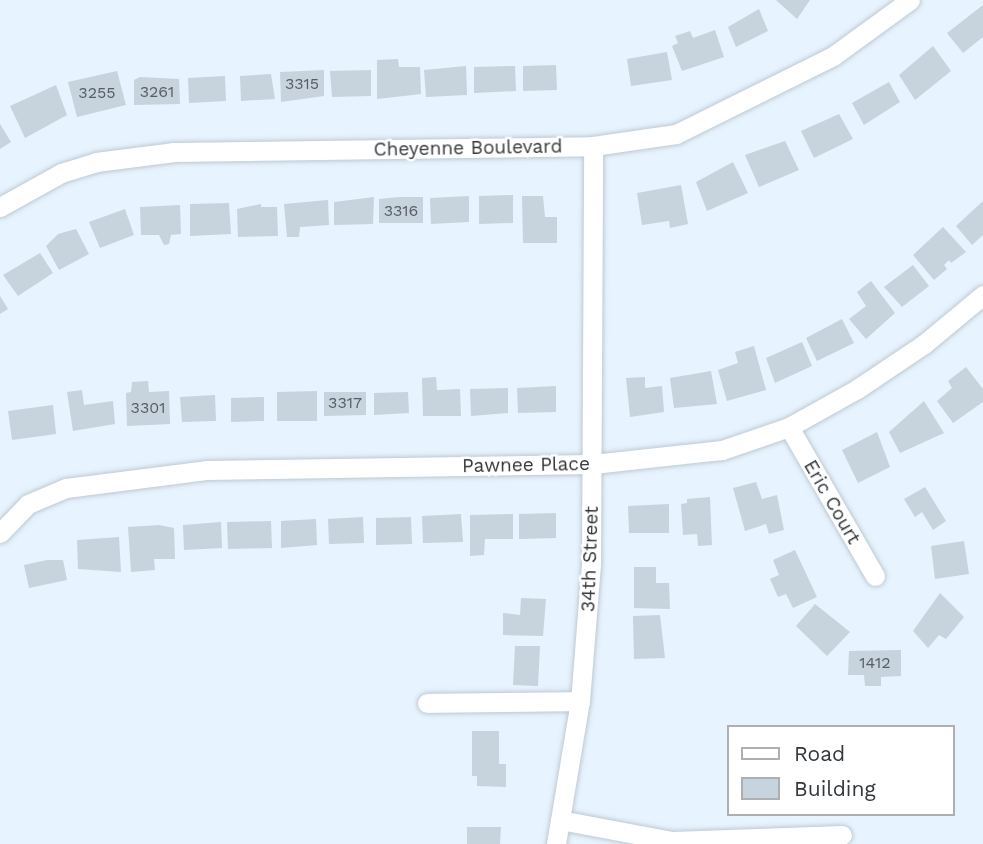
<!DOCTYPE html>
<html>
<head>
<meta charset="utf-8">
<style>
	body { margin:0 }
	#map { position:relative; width:983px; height:844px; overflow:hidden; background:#e7f3fe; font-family:"Work Sans",sans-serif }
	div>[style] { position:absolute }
	.building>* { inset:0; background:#c7d3dd }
	.roads { filter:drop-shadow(0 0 2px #bdc9d3) drop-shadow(0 0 2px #bdc9d3) }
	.minor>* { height:19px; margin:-9.5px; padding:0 9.5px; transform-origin:9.5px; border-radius:9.5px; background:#fff }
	span { translate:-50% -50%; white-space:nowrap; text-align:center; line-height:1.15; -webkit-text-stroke:5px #fff; paint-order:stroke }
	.number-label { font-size:16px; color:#575e64 }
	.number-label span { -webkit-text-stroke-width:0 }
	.street-label { font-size:19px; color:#32373b }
	.legend { position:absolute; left:727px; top:725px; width:228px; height:91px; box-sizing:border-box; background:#fff; border:2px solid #adafb1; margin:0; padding:9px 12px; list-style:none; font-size:21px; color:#32373b }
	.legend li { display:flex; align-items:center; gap:14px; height:35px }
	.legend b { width:35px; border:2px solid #adafb1 }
</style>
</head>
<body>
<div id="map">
	<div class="building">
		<i style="clip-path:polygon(776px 0,810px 0,797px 19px)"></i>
		<i style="clip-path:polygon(983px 5px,983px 37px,963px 53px,947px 33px)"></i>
		<i style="clip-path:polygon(759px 9px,768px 31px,736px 47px,728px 27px)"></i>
		<i style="clip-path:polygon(715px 30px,724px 57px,682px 71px,672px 46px,678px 43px,675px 36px,690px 31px,693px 38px)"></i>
		<i style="clip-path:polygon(933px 46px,951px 71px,915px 100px,899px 75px)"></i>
		<i style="clip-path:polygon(667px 52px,672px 80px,631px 86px,627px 59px)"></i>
		<i style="clip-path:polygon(398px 59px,399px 67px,420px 67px,421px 94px,377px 99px,377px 60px)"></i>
		<i style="clip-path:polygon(556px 65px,557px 90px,523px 91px,523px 66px)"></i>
		<i style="clip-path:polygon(466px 66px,467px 95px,426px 97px,424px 70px)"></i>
		<i style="clip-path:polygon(515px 66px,516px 91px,474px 93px,474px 67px)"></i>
		<i style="clip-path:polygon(324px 70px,324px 96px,281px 102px,280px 72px)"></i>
		<i style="clip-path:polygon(371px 70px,371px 96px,332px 97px,330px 71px)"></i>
		<i style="clip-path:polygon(117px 71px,126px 105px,77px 117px,68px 82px)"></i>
		<i style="clip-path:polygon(271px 74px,275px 99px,241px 101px,240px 76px)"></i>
		<i style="clip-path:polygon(225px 76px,226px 101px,189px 103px,188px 78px)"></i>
		<i style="clip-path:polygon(140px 77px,179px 79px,180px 104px,134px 105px,134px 80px)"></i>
		<i style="clip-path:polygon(889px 82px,900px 102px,864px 125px,852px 103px)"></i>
		<i style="clip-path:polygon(56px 85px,67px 115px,25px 138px,10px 106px)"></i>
		<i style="clip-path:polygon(839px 114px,853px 139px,814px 158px,801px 131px)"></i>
		<i style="clip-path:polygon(0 124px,11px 142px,0 149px)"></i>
		<i style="clip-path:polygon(785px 141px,799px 170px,759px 187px,745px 155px)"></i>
		<i style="clip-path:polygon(733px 162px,748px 193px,707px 211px,696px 182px)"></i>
		<i style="clip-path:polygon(681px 185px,688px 224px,670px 228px,669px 221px,642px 225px,637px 193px)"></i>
		<i style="clip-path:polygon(513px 195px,513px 223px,479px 224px,479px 196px)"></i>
		<i style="clip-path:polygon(469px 196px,469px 222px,431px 224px,430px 198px)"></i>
		<i style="clip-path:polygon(522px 196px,543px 196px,545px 217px,557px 217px,557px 243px,523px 243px)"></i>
		<i style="clip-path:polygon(374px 197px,373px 224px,334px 225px,334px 202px)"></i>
		<i style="clip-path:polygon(399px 197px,423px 197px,423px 223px,379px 223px,379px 199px)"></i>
		<i style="clip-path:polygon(328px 200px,329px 225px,300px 227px,299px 237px,287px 237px,284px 204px)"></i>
		<i style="clip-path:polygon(983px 201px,983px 235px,972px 245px,956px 226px)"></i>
		<i style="clip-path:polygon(229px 203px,231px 234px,190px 236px,190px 204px)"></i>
		<i style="clip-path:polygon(261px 204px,261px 207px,277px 207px,278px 236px,238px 237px,237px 209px)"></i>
		<i style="clip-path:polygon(180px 205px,181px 234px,171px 235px,169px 244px,164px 245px,159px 235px,141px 235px,140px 207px)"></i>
		<i style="clip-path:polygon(125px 209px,134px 235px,100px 248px,89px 222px)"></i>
		<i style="clip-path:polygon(943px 227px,966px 252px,951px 263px,949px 260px,944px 265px,947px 269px,934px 280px,913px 255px)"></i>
		<i style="clip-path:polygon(76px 229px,89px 254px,59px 270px,46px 246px,58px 234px)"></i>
		<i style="clip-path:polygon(40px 253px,53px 273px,18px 296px,3px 275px)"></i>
		<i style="clip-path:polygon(913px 265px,929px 286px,902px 307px,884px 287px)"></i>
		<i style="clip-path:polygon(871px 281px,895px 313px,866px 339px,849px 319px,866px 306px,857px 292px)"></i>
		<i style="clip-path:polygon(0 296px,8px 309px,0 314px)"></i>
		<i style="clip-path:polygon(842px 319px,854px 343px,817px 361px,806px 338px)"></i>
		<i style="clip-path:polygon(802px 342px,812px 366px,775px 383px,766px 358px)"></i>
		<i style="clip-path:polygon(754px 346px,766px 390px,727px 401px,718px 370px,738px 363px,735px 352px)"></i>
		<i style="clip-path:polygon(966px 367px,983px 389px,983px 402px,953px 423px,937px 401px,952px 388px,948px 381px)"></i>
		<i style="clip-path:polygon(711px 371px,717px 404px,674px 408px,670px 378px)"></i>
		<i style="clip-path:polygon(436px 377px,437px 390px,460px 389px,461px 416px,423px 416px,422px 378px)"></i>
		<i style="clip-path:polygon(645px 377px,645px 388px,662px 386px,664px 412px,630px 417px,626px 378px)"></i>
		<i style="clip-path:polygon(148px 381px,149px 392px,169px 391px,170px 424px,127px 426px,126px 393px,131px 392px,132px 382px)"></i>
		<i style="clip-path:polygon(556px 386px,556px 412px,518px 413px,517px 388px)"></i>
		<i style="clip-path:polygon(508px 388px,508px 413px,471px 416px,470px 389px)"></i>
		<i style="clip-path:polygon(82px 390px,84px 405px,113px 401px,115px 424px,73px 431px,67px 392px)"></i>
		<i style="clip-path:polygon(317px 391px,317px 421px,277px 421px,277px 392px)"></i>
		<i style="clip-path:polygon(324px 392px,366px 392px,366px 415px,324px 416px)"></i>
		<i style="clip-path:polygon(408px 392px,409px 413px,374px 415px,374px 393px)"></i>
		<i style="clip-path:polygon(215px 395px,216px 421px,182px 422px,180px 397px)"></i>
		<i style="clip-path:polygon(264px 397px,264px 421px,231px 422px,231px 398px)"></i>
		<i style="clip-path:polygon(924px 401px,944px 433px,900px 453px,889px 432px)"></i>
		<i style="clip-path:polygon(53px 405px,56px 434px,12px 440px,8px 411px)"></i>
		<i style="clip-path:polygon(877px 432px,890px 467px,858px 483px,842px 450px)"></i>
		<i style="clip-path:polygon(756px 482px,762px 499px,777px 495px,784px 530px,769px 534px,766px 524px,745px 531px,733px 488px)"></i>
		<i style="clip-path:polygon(925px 487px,946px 521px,933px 530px,922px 512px,915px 517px,904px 499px)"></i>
		<i style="clip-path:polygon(710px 497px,712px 545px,698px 546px,697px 534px,683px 535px,681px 504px,687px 503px,687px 499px)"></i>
		<i style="clip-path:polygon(669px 504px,669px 533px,629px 533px,628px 506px)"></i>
		<i style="clip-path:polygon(556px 513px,556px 538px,519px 539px,519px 514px)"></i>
		<i style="clip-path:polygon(461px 514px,463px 542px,423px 543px,422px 516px)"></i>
		<i style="clip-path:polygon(513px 514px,513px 539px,485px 539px,484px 555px,470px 556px,470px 515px)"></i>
		<i style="clip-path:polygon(363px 517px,364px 543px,329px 544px,328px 519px)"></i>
		<i style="clip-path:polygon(411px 517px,412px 544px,376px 545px,376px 518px)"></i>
		<i style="clip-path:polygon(316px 519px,317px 545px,281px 548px,281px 521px)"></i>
		<i style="clip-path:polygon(271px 521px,272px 548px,228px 549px,227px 522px)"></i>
		<i style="clip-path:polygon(221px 522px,222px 548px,184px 550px,183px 525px)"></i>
		<i style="clip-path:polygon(159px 525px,174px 528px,175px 559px,154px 559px,155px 570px,131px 572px,128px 527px)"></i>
		<i style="clip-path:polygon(119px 537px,121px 572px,78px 569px,77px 540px)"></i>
		<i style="clip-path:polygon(964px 541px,969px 574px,935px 579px,931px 546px)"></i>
		<i style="clip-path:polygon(795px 550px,817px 597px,793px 608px,786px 594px,778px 597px,770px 579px,779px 575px,773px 560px)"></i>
		<i style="clip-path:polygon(47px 560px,63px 560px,67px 580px,29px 588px,24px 565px)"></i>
		<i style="clip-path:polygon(634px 567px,656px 567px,656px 583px,669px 583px,670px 609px,634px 608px)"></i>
		<i style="clip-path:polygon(940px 593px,964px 617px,946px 639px,939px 635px,928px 648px,913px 631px)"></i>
		<i style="clip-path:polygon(521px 598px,546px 599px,543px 636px,503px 635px,503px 613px,520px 615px)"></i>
		<i style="clip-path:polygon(815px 604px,850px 632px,827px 656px,796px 626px)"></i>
		<i style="clip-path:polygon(660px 615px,665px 658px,634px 659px,633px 616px)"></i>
		<i style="clip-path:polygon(515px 646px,540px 646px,538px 686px,513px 685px)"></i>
		<i style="clip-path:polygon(901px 650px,901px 676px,881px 677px,881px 686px,865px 686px,864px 675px,848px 675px,849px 651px)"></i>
		<i style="clip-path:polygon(472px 731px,499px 731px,499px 764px,506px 764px,506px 787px,477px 786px,477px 776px,472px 776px)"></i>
		<i style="clip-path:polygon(467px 827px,501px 827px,500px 844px,467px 844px)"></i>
	</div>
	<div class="roads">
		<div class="minor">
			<i style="left:0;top:207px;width:70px;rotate:-29.1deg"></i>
			<i style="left:61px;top:173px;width:37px;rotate:-17deg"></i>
			<i style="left:96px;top:162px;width:79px;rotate:-7.3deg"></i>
			<i style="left:174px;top:152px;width:419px;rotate:-0.8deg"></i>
			<i style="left:593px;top:146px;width:84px;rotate:-8.2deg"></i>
			<i style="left:676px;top:134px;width:175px;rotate:-26.4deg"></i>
			<i style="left:833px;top:56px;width:95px;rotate:-36deg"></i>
			<i style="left:789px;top:427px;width:172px;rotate:60deg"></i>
			<i style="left:0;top:533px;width:40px;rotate:-46deg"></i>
			<i style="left:28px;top:504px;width:41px;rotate:-22.8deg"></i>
			<i style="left:66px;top:488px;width:141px;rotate:-7.3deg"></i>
			<i style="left:206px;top:470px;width:387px;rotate:-0.9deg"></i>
			<i style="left:593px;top:464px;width:130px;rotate:-6.2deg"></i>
			<i style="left:722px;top:450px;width:71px;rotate:-18.9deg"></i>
			<i style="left:789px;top:427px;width:78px;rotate:-29.2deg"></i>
			<i style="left:857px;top:389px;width:81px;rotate:-33.9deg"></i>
			<i style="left:924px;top:344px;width:77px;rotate:-39.7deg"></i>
			<i style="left:427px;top:703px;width:153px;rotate:-0.7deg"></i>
			<i style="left:560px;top:820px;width:114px;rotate:10.6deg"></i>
			<i style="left:672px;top:841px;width:170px;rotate:-2deg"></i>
			<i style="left:556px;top:844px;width:145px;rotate:-80.5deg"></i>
			<i style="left:580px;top:701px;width:138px;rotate:-85.4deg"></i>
			<i style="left:591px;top:563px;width:417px;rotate:-89.7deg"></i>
		</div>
	</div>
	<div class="number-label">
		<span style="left:302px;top:84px">3315</span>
		<span style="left:157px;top:92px">3261</span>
		<span style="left:97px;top:93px">3255</span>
		<span style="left:401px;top:211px">3316</span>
		<span style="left:345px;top:403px">3317</span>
		<span style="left:148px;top:408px">3301</span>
		<span style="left:875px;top:663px">1412</span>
	</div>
	<div class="street-label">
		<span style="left:468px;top:148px;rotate:-1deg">Cheyenne Boulevard</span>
		<span style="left:526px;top:465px;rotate:-1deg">Pawnee Place</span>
		<span style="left:832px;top:502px;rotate:60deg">Eric Court</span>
		<span style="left:590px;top:559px;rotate:-88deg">34th Street</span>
	</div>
	<ul class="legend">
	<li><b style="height:9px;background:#fff"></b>Road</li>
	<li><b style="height:19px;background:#c7d3dd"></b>Building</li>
	</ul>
</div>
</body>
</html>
